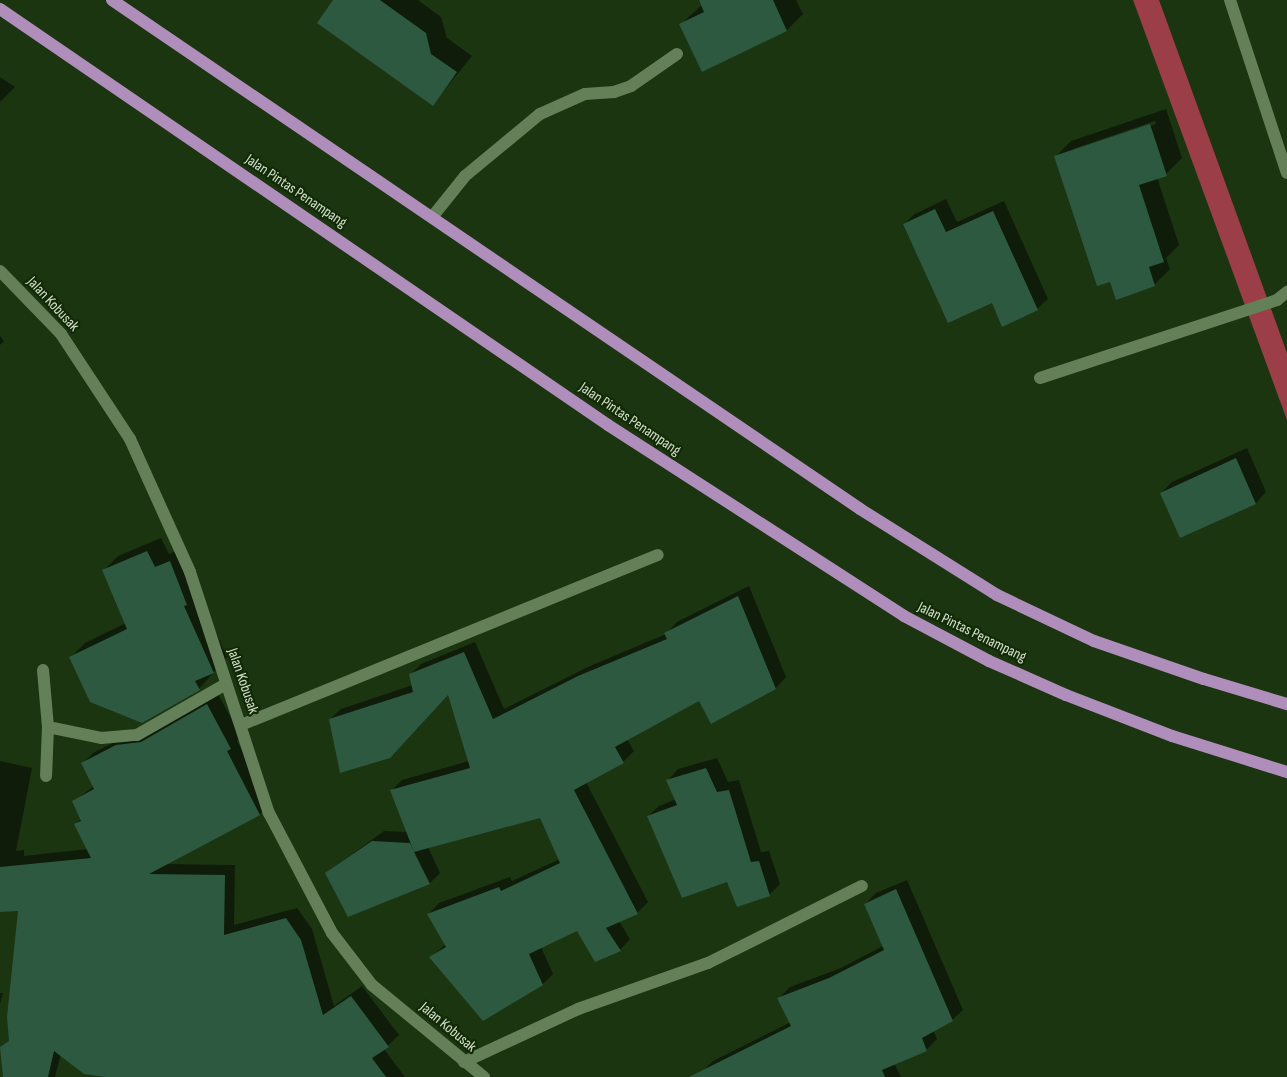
<!DOCTYPE html>
<html>
<head>
<meta charset="utf-8">
<style>
	body { margin:0 }
	#map { position:relative; width:1287px; height:1077px; overflow:hidden; background:#1c3511; font-family:"Sofia Sans Condensed",sans-serif }
	div>[style] { position:absolute }
	.water>* { inset:0; background:#9b3e47 }
	.shadow>* { inset:0; background:#0007 }
	.building>* { inset:0; background:#2c5940 }
	.minor>* { height:12px; margin:-6px; padding:0 6px; transform-origin:6px; border-radius:6px; background:#648059 }
	.primary>* { height:12px; margin:-6px; padding:0 6px; transform-origin:6px; border-radius:6px; background:#b08ebc }
	span { translate:-50% -50%; white-space:nowrap; text-align:center; line-height:1.15; -webkit-text-stroke:4.5px #122a06; paint-order:stroke }
	.street-label { font-size:15px; color:#d1e0cb }
</style>
</head>
<body>
<div id="map">
	<div class="water">
		<i style="clip-path:polygon(1133px 0,1159px 0,1287px 353px,1287px 420px)"></i>
	</div>
	<div class="shadow">
		<i style="clip-path:polygon(334px 0,418px 0,441px 17px,447px 38px,472px 56px,433px 104px)"></i>
		<i style="clip-path:polygon(700px 0,796px 0,803px 14px,787px 30px,703px 70px,681px 24px,702px 5px)"></i>
		<i style="clip-path:polygon(0 77px,15px 87px,0 102px)"></i>
		<i style="clip-path:polygon(evenodd,1166px 109px,1182px 158px,1166px 174px,1157px 177px,1179px 245px,1166px 258px,1170px 269px,1154px 285px,1111px 280px,1055px 157px,1071px 141px,1166px 109px,1155px 121px,1156px 124px,1073px 151px,1073px 149px,1155px 121px)"></i>
		<i style="clip-path:polygon(946px 199px,957px 222px,1004px 201px,1048px 299px,1037px 309px,992px 301px,904px 224px,915px 214px)"></i>
		<i style="clip-path:polygon(0 336px,4px 341px,0 345px)"></i>
		<i style="clip-path:polygon(1247px 448px,1266px 492px,1256px 503px,1181px 537px,1161px 493px,1172px 482px)"></i>
		<i style="clip-path:polygon(161px 538px,169px 554px,184px 548px,198px 592px,227px 657px,199px 689px,71px 657px,85px 643px,126px 623px,104px 570px,118px 556px)"></i>
		<i style="clip-path:polygon(749px 586px,786px 677px,776px 688px,712px 723px,700px 699px,627px 739px,634px 751px,623px 762px,586px 782px,648px 902px,637px 913px,619px 921px,630px 939px,620px 950px,578px 929px,541px 947px,553px 974px,543px 984px,431px 957px,446px 944px,429px 914px,439px 903px,510px 877px,512px 881px,560px 859px,540px 816px,428px 847px,440px 873px,430px 883px,326px 873px,384px 831px,408px 832px,391px 791px,402px 780px,469px 761px,449px 693px,330px 719px,341px 709px,413px 685px,410px 675px,421px 664px,475px 642px,504px 709px,590px 666px,666px 634px,677px 622px)"></i>
		<i style="clip-path:polygon(218px 694px,241px 737px,237px 741px,270px 803px,260px 814px,165px 864px,235px 865px,234px 925px,297px 908px,312px 929px,334px 1006px,362px 986px,399px 1035px,384px 1049px,405px 1077px,113px 1077px,61px 1054px,55px 1077px,14px 1077px,19px 910px,0 910px,0 761px,32px 768px,16px 851px,24px 850px,24px 856px,88px 849px,75px 825px,82px 818px,73px 802px,94px 786px,82px 764px,93px 753px,128px 735px)"></i>
		<i style="clip-path:polygon(717px 758px,728px 782px,739px 780px,761px 852px,769px 851px,780px 884px,769px 895px,728px 880px,648px 816px,659px 806px,676px 799px,668px 780px,678px 769px)"></i>
		<i style="clip-path:polygon(907px 880px,963px 1010px,952px 1020px,933px 1030px,937px 1039px,926px 1050px,894px 1063px,901px 1077px,705px 1077px,702px 1072px,713px 1061px,791px 1022px,779px 998px,790px 987px,841px 968px,883px 946px,865px 904px,876px 893px)"></i>
		<i style="clip-path:polygon(0 993px,3px 993px,0 1004px)"></i>
	</div>
	<div class="building">
		<i style="clip-path:polygon(333px 0,380px 0,426px 33px,431px 54px,457px 72px,433px 106px,317px 23px)"></i>
		<i style="clip-path:polygon(699px 0,773px 0,787px 31px,702px 72px,679px 24px,704px 12px)"></i>
		<i style="clip-path:polygon(1150px 124px,1167px 176px,1139px 185px,1164px 262px,1149px 267px,1155px 286px,1116px 300px,1110px 282px,1097px 286px,1054px 156px)"></i>
		<i style="clip-path:polygon(935px 209px,946px 232px,993px 211px,1038px 310px,1002px 327px,992px 303px,948px 323px,903px 224px)"></i>
		<i style="clip-path:polygon(1236px 458px,1256px 504px,1180px 538px,1160px 493px)"></i>
		<i style="clip-path:polygon(147px 551px,155px 567px,170px 561px,187px 605px,184px 606px,214px 673px,195px 681px,200px 690px,142px 723px,90px 702px,69px 657px,127px 629px,102px 570px)"></i>
		<i style="clip-path:polygon(738px 596px,776px 689px,711px 724px,699px 701px,615px 747px,624px 763px,574px 790px,638px 914px,606px 928px,621px 951px,595px 962px,577px 931px,529px 954px,543px 985px,483px 1021px,429px 957px,446px 947px,427px 914px,499px 887px,501px 891px,560px 863px,540px 818px,414px 852px,430px 884px,348px 917px,325px 873px,372px 841px,410px 843px,414px 852px,390px 790px,470px 768px,448px 695px,390px 758px,340px 773px,329px 719px,413px 692px,409px 674px,464px 652px,493px 719px,578px 676px,667px 639px,664px 633px)"></i>
		<i style="clip-path:polygon(207px 704px,231px 749px,227px 751px,260px 815px,149px 874px,225px 875px,224px 935px,286px 918px,301px 940px,323px 1015px,351px 996px,389px 1047px,372px 1058px,386px 1077px,105px 1077px,84px 1074px,54px 1051px,48px 1077px,3px 1077px,0 1047px,9px 1041px,7px 1017px,18px 911px,0 912px,0 867px,91px 858px,74px 824px,81px 821px,72px 801px,94px 789px,81px 763px,116px 745px,141px 742px)"></i>
		<i style="clip-path:polygon(706px 768px,717px 792px,729px 790px,751px 862px,759px 861px,770px 896px,737px 907px,727px 882px,682px 898px,647px 816px,677px 805px,666px 780px)"></i>
		<i style="clip-path:polygon(896px 889px,953px 1021px,922px 1038px,927px 1051px,882px 1070px,885px 1077px,689px 1077px,791px 1026px,777px 998px,829px 978px,884px 950px,864px 904px)"></i>
	</div>
	<div class="minor">
		<i style="left:1230px;top:0;width:182px;rotate:71.8deg"></i>
		<i style="left:433px;top:216px;width:51px;rotate:-51.3deg"></i>
		<i style="left:465px;top:176px;width:97px;rotate:-39.6deg"></i>
		<i style="left:540px;top:114px;width:49px;rotate:-24deg"></i>
		<i style="left:585px;top:94px;width:29px;rotate:-4deg"></i>
		<i style="left:614px;top:92px;width:18px;rotate:-19deg"></i>
		<i style="left:631px;top:86px;width:56px;rotate:-34.8deg"></i>
		<i style="left:0;top:271px;width:88px;rotate:45.9deg"></i>
		<i style="left:61px;top:334px;width:126px;rotate:56.7deg"></i>
		<i style="left:130px;top:439px;width:146px;rotate:65.7deg"></i>
		<i style="left:190px;top:572px;width:254px;rotate:71.9deg"></i>
		<i style="left:269px;top:813px;width:136px;rotate:62.3deg"></i>
		<i style="left:332px;top:933px;width:66px;rotate:52.4deg"></i>
		<i style="left:372px;top:985px;width:145px;rotate:39.4deg"></i>
		<i style="left:1040px;top:378px;width:250px;rotate:-18.2deg"></i>
		<i style="left:1277px;top:300px;width:13px;rotate:-39deg"></i>
		<i style="left:43px;top:670px;width:57px;rotate:85deg"></i>
		<i style="left:48px;top:727px;width:49px;rotate:92.3deg"></i>
		<i style="left:241px;top:725px;width:450px;rotate:-22.2deg"></i>
		<i style="left:48px;top:727px;width:54px;rotate:11.7deg"></i>
		<i style="left:101px;top:738px;width:36px;rotate:-5deg"></i>
		<i style="left:137px;top:735px;width:103px;rotate:-29.8deg"></i>
		<i style="left:464px;top:1062px;width:126px;rotate:-24.9deg"></i>
		<i style="left:578px;top:1009px;width:138px;rotate:-19.5deg"></i>
		<i style="left:708px;top:963px;width:172px;rotate:-26.6deg"></i>
	</div>
	<div class="primary">
		<i style="left:112px;top:0;width:905px;rotate:34.23deg"></i>
		<i style="left:860px;top:509px;width:162px;rotate:32.1deg"></i>
		<i style="left:997px;top:595px;width:107px;rotate:25.4deg"></i>
		<i style="left:1094px;top:641px;width:116px;rotate:19.1deg"></i>
		<i style="left:1204px;top:679px;width:87px;rotate:16.8deg"></i>
		<i style="left:0;top:9px;width:737px;rotate:34.38deg"></i>
		<i style="left:608px;top:425px;width:352px;rotate:32.8deg"></i>
		<i style="left:904px;top:616px;width:96px;rotate:27.9deg"></i>
		<i style="left:989px;top:661px;width:84px;rotate:23.8deg"></i>
		<i style="left:1066px;top:695px;width:114px;rotate:21.1deg"></i>
		<i style="left:1172px;top:736px;width:121px;rotate:17.4deg"></i>
	</div>
	<div class="street-label">
		<span style="left:296px;top:191px;rotate:34deg">Jalan Pintas Penampang</span>
		<span style="left:53px;top:304px;rotate:47deg">Jalan Kobusak</span>
		<span style="left:630px;top:419px;rotate:34deg">Jalan Pintas Penampang</span>
		<span style="left:972px;top:632px;rotate:26deg">Jalan Pintas Penampang</span>
		<span style="left:243px;top:681px;rotate:71deg">Jalan Kobusak</span>
		<span style="left:448px;top:1027px;rotate:40deg">Jalan Kobusak</span>
	</div>
</div>
</body>
</html>
